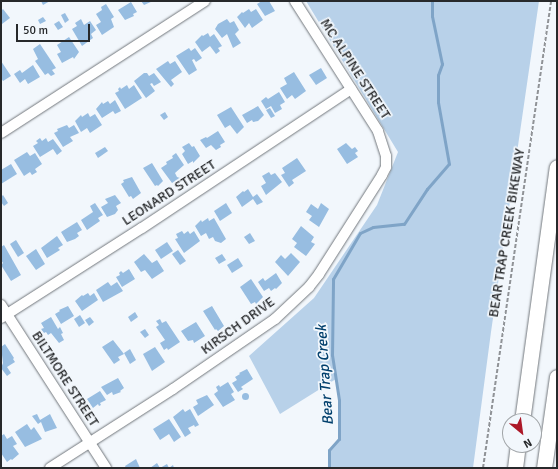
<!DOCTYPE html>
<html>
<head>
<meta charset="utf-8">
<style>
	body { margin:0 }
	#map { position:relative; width:558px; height:469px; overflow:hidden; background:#f2f7fc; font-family:Signika,sans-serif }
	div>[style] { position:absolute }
	.green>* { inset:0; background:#b8d1e9 }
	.stream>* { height:3px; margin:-1.5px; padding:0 1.5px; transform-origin:1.5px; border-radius:1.5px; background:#7fa4c7 }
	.building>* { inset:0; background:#97bde1 }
	.round { border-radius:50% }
	.path>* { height:2px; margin-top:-1px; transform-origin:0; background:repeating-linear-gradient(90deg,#909397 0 4px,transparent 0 6px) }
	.roads { filter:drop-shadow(0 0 1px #72777c) drop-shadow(0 0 1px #72777c) }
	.minor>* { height:10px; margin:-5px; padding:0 5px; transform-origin:5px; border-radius:5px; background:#fff }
	.highway>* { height:15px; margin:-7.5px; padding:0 7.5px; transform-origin:7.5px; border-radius:7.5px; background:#fff }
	span { translate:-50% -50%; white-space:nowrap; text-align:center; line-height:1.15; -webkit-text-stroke:3.5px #f2f7fc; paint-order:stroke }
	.street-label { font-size:14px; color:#27292b }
	.water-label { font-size:15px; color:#013f6c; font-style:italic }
	.frame { position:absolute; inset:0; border:2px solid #27292b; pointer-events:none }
	.north { position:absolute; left:502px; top:413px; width:40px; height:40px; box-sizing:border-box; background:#f2f7fc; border:1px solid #a1a5a8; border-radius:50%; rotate:151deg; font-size:11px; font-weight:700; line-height:16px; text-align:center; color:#27292b }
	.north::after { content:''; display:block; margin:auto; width:14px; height:18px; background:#ac1828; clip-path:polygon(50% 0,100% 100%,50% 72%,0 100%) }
	.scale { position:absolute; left:16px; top:24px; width:74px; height:18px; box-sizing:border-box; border:2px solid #27292b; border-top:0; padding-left:5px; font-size:12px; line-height:14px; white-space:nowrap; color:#27292b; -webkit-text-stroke:3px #f2f7fc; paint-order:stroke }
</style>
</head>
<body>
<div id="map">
	<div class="green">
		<i style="clip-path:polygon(306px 1px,539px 1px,491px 332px,473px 468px,329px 468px,329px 450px,339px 439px,339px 400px,336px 379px,280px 414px,249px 356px,314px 298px,377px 205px,398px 152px)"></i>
	</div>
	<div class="stream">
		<i style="left:329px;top:468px;width:18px;rotate:-90deg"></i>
		<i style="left:329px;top:450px;width:15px;rotate:-48deg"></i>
		<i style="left:339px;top:439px;width:39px;rotate:-90deg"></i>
		<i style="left:339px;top:400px;width:46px;rotate:-98.8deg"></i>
		<i style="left:332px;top:355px;width:76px;rotate:-89.2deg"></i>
		<i style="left:333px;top:279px;width:53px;rotate:-59.6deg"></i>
		<i style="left:360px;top:233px;width:14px;rotate:-25deg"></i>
		<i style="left:373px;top:227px;width:31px;rotate:-6deg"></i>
		<i style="left:404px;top:224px;width:42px;rotate:-56.7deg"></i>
		<i style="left:427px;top:189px;width:33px;rotate:-49deg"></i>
		<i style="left:449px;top:164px;width:63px;rotate:-100.1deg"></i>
		<i style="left:438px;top:102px;width:27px;rotate:-90deg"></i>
		<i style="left:438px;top:75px;width:12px;rotate:-70deg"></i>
		<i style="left:442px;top:64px;width:49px;rotate:-101.8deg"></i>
		<i style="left:432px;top:16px;width:15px;rotate:-90deg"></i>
	</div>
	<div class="building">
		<i style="clip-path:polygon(41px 1px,50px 1px,43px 5px)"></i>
		<i style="clip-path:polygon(141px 1px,153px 1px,144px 5px)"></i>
		<i style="clip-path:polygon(262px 1px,269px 1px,275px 11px,265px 16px,257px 4px)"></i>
		<i style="clip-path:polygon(131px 2px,137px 12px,133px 14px,134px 16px,125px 20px,118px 10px)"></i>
		<i style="clip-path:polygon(106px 4px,114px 17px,111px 19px,114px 27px,102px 35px,96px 25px,101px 22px,96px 14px,102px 10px,101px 7px)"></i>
		<i style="clip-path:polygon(3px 9px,10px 18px,2px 24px,1px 11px)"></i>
		<i style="clip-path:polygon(249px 9px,251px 12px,256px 9px,263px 20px,252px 28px,249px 23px,245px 28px,237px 17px,242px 12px,243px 13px)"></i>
		<i style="clip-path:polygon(65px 13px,69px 20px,65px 23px,61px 15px)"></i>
		<i style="clip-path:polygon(43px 17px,46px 21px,40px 24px,38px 20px)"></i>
		<i style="clip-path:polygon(81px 19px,84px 25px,90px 21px,96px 30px,91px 34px,93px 38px,82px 46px,72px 29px,77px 26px,75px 23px)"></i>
		<i style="clip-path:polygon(227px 19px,230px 23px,234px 21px,239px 30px,235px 34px,241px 43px,233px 48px,227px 34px,222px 38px,215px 29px,218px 24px)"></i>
		<i style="clip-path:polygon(59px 21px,63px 27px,58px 30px,54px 24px)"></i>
		<i style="clip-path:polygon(208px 33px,210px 37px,214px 34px,222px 46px,218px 48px,220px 51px,216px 54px,210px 46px,202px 52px,195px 42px,202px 35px,203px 36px)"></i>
		<i style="clip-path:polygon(69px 37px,79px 52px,74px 59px,73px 57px,62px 63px,57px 54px,61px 52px,57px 45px)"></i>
		<i style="clip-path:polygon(40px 44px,56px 68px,52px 70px,55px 74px,51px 76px,48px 73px,45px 75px,35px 61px,38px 59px,33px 49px)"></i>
		<i style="clip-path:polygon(189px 48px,191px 51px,195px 48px,202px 58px,196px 62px,194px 59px,192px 60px,197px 70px,189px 75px,176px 56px)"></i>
		<i style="clip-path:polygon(1px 61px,11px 76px,3px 81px,1px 78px)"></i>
		<i style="clip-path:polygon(168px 61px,170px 64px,175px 61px,182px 72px,171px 80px,174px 84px,171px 87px,156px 69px)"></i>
		<i style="clip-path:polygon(33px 65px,40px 77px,28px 84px,25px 79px,20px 83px,14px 74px,20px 70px,22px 73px)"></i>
		<i style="clip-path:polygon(321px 68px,327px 78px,316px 85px,309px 75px)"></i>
		<i style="clip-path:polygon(294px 72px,306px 91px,295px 99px,292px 95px,287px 99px,280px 88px,287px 84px,284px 78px)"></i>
		<i style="clip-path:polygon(144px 73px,147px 73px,149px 76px,154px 73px,161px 82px,154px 86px,152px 83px,150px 84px,155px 91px,146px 98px,134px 81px)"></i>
		<i style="clip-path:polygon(127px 85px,129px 89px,134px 85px,142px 98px,125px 109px,115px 93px,119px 91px,118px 89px,120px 87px,121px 89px)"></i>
		<i style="clip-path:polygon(279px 92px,285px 102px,280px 105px,282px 109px,275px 113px,271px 106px,266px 109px,261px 101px,266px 97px,268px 99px)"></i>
		<i style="clip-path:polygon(115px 100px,121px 111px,115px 114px,113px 111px,102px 118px,96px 109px,102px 102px,103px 104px,108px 101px,110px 104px)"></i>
		<i style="clip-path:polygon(258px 106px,264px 115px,258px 121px,253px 122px,252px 120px,247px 123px,242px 115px)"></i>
		<i style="clip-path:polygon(231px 107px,244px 127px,237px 134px,230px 125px,225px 128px,217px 115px)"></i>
		<i style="clip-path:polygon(270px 108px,275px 116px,271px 118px,266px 110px)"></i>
		<i style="clip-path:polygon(165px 112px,168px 117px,164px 120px,160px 115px)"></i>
		<i style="clip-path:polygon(88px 113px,90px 117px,95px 114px,102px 125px,90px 133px,87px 128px,81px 132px,75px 121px,81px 115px,82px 117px)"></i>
		<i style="clip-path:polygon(67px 125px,69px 128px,74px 125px,79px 133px,70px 137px,73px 141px,63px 147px,54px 133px,58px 131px,57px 129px)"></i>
		<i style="clip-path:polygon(218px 131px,225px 142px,220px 145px,221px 147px,216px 150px,211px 145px,206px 148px,200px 140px,206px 137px,207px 138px)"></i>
		<i style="clip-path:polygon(40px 138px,42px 141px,46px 138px,48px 142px,53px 139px,62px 151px,57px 155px,53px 149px,40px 157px,33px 146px,38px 143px,36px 141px)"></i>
		<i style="clip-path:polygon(189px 143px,192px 147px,194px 146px,200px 156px,193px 163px,193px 161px,188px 164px,182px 154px,185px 151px,182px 147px)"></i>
		<i style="clip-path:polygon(346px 143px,352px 149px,355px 147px,358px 151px,355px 153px,358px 157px,347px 164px,337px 149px)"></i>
		<i style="clip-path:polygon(105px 147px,108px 151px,98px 158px,95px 153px)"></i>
		<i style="clip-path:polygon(27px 152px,30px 156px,35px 153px,42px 164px,35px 169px,37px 172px,32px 175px,30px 172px,24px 176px,14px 160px)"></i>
		<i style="clip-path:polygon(176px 153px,184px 165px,175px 173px,177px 177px,180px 178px,172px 183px,161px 168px,167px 164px,166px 162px,173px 158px,172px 156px)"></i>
		<i style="clip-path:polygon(297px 158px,306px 171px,292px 180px,294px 183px,289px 187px,281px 175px,285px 173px,282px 168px)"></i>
		<i style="clip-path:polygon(152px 163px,163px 181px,158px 186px,157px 185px,155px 186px,143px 168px)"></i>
		<i style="clip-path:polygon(11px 164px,17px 174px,1px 184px,1px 170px)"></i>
		<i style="clip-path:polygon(269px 172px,271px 175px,275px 173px,282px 182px,266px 195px,261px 186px,266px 183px,262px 176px)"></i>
		<i style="clip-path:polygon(132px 177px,141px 193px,133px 199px,131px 196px,129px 197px,121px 184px,124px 182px,123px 180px)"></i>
		<i style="clip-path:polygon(248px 189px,253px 197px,257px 194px,263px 202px,257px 205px,253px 199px,242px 207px,236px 197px,243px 191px,244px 192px)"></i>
		<i style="clip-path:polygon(3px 195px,8px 203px,4px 206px,1px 202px,1px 197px)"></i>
		<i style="clip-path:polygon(115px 195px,121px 203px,116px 206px,118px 210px,115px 214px,107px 217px,101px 207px,108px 203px,105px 199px)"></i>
		<i style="clip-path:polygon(95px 203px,103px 215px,98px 218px,100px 221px,87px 230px,81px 220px,93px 212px,90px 206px)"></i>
		<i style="clip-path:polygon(226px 203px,232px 213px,220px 221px,214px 211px)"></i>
		<i style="clip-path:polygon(321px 203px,329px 209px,319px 227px,309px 220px,312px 216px,306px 212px,311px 204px,318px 209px)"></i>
		<i style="clip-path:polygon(208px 218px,209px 221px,214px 218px,226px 239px,221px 243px,215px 241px,213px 237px,209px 239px,206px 233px,201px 236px,195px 226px,201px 220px,202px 222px)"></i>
		<i style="clip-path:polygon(77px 222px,82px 230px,77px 233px,79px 236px,75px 239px,67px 242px,61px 232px)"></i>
		<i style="clip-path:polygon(301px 226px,314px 237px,311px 242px,315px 244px,306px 256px,294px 247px,297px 243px,292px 239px)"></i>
		<i style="clip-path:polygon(182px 231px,184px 234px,188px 231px,190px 234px,194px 231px,200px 241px,184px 253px,175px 239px,178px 238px,176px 234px)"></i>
		<i style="clip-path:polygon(250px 233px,255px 241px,249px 244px,244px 237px)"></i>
		<i style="clip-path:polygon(57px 236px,63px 245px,58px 248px,60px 250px,47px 258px,41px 248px)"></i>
		<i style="clip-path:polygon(16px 240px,24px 253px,18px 257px,10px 244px)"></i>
		<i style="clip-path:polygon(167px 242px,173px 251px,161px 259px,155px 250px)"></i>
		<i style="clip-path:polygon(4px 245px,21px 275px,11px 281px,1px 265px,3px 263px,1px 260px,1px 247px)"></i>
		<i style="clip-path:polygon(36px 249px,45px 264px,36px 270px,26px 256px)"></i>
		<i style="clip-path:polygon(178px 250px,186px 261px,180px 265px,172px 254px)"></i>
		<i style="clip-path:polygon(291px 253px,300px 262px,288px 276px,275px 262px,281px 255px,285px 259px)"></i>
		<i style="clip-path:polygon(144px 254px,152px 263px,157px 260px,164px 271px,152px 279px,145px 270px,141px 272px,134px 262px)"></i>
		<i style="clip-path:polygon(222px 254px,226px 260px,219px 264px,215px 258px)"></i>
		<i style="clip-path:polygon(238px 258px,243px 266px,232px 273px,227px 265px)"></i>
		<i style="clip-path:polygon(129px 269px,135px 279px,122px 287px,116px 277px,120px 275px,119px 273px,121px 271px,123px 273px)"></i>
		<i style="clip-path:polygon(276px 273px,282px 283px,276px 289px,275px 288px,271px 291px,269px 288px,264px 291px,258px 282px,263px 278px,265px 281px)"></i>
		<i style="clip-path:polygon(251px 279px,263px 297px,256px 304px,255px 302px,251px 304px,240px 287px)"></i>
		<i style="clip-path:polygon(108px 282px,111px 286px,117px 282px,123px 291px,103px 302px,96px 290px)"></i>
		<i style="clip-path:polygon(88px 293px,90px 296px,94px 293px,98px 300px,82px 311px,75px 301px,82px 295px,83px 296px)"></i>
		<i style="clip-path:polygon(68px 306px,74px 316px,61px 324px,55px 314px,60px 311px,59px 310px)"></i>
		<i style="clip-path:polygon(212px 306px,224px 326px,218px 331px,216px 329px,215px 330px,203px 311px)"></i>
		<i style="clip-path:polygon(135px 312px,138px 317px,131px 322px,128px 317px)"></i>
		<i style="clip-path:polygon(80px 315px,85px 323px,79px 327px,74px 319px)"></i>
		<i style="clip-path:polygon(51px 317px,58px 329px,60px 327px,63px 333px,61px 334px,64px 340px,59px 343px,51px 333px,48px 335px,46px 332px,44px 333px,41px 329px,44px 328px,41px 323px)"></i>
		<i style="clip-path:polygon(90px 317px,94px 322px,89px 326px,85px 320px)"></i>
		<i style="clip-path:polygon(160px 319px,162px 323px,166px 321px,180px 342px,168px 350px,167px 348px,164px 350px,160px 343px,165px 340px,156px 327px,159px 325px,156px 321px)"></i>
		<i style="clip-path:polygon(196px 322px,205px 336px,194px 343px,193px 340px,188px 341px,181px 331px)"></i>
		<i style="clip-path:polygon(145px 329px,149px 335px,145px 338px,140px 332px)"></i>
		<i style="clip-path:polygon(113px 340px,124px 354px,118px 357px,120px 360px,114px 364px,102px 347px)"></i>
		<i style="clip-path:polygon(5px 344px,14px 358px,13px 359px,15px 362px,7px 367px,11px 373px,7px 376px,1px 368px,3px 363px,1px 347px)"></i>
		<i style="clip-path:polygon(155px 347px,165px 362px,152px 371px,143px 354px)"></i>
		<i style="clip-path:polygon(130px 349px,136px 360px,130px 364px,124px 353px)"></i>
		<i style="clip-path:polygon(247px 369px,253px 379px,241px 387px,243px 389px,238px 392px,232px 383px,237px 380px,235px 377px,240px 374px,239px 373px)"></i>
		<i style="clip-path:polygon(118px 378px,124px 388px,120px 391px,121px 392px,113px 395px,112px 392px,107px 395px,101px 387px)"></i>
		<i style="clip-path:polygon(228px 382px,234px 392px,231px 394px,235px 400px,223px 407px,214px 394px,218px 391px,216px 387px,219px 385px,220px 387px)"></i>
		<i style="clip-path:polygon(100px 391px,106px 400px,100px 403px,101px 405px,99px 406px,98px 404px,93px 408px,87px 399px)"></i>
		<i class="round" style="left:241.5px;top:392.5px;width:7px;height:7px"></i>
		<i style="clip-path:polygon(207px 395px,214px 405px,198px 416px,193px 407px,198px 404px,196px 400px)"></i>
		<i style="clip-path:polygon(183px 409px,185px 412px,190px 409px,199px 425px,195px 427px,194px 425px,188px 428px,191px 433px,185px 437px,173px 417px)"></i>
		<i style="clip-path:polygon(37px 414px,40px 420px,50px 414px,57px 428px,45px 432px,41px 422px,38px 424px,32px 416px)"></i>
		<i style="clip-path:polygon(169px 419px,181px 437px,174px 442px,169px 434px,160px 440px,153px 429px)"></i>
		<i style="clip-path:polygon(27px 424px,31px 430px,34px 427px,42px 439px,25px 447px,15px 432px)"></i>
		<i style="clip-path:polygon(4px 434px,7px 439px,12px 436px,17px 444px,13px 446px,19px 454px,12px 460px,11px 459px,7px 462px,1px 453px,1px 436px)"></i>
		<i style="clip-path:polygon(136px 459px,140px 468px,126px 468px,125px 466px)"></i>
		<i style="clip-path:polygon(157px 463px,160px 468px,167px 464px,169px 468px,173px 465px,174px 468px,150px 468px)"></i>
	</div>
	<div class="path">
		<i style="left:483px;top:468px;width:472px;rotate:-81.7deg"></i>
	</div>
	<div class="roads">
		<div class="minor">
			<i style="left:1px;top:133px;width:243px;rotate:-32.9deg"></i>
			<i style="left:1px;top:305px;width:194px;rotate:57.2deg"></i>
			<i style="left:1px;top:318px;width:167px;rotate:-32.6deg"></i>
			<i style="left:142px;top:228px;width:251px;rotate:-33.6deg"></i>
			<i style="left:50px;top:468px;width:146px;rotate:-32.7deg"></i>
			<i style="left:173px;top:389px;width:124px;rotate:-34.5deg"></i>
			<i style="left:275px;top:319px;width:47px;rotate:-43.3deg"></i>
			<i style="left:309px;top:287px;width:16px;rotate:-52deg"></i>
			<i style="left:319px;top:274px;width:117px;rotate:-57.5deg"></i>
			<i style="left:382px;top:175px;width:9px;rotate:-63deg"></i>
			<i style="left:386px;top:167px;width:11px;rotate:-90deg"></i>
			<i style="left:386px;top:156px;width:26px;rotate:-108deg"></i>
			<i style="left:378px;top:131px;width:154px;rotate:-122.6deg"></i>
		</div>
		<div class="highway">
			<i style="left:522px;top:421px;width:256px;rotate:-82.2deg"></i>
			<i style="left:515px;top:468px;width:23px;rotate:-83deg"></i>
			<i style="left:544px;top:468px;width:92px;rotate:-81.9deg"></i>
		</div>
	</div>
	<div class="street-label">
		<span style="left:355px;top:69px;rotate:57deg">MC ALPINE STREET</span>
		<span style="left:169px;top:193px;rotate:-33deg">LEONARD STREET</span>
		<span style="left:507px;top:233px;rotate:-81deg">BEAR TRAP CREEK BIKEWAY</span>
		<span style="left:238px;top:326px;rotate:-36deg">KIRSCH DRIVE</span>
		<span style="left:65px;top:379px;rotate:57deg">BILTMORE STREET</span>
	</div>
	<div class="water-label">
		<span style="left:325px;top:375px;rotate:-94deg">Bear Trap Creek</span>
	</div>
	<div class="frame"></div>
	<div class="north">N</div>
	<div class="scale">50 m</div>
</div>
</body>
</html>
